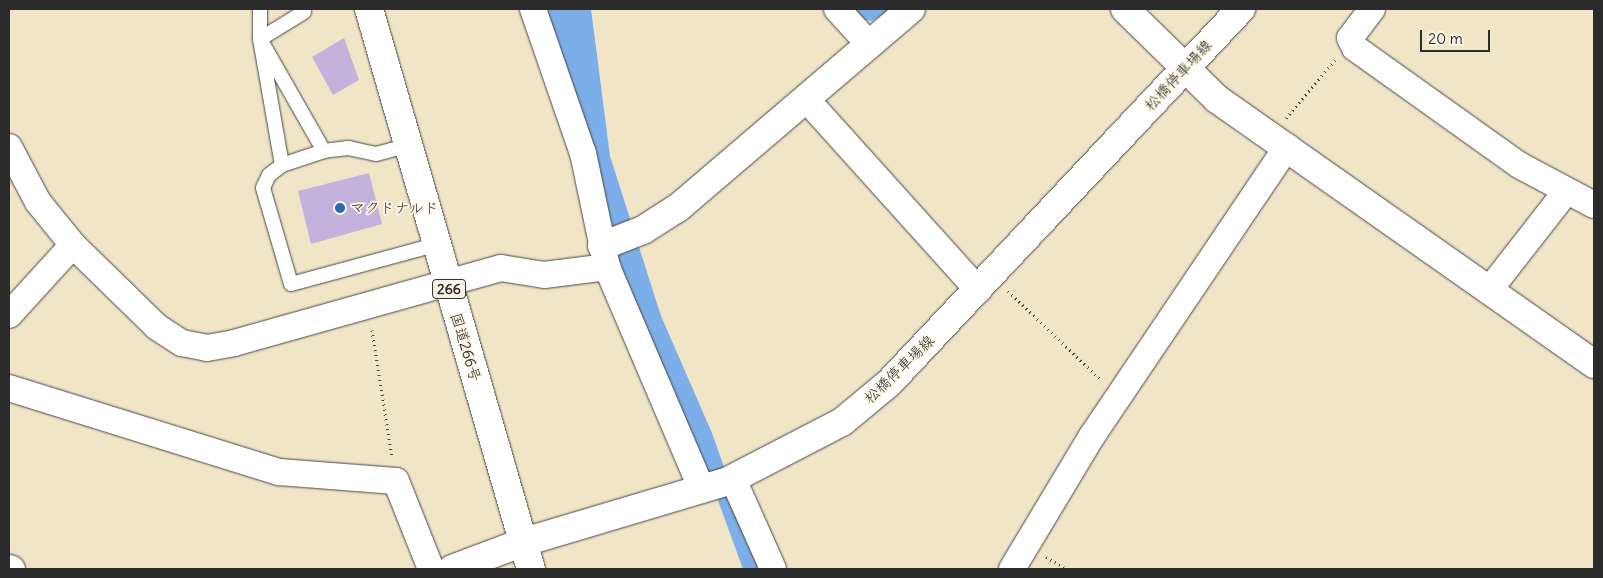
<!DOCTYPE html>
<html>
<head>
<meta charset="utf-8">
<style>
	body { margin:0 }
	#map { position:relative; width:1603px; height:578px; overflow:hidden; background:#f1e5c8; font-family:Delius,"Klee One",sans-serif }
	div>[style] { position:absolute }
	.water>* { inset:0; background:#7cafe9 }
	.building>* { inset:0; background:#c4b1dc }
	.path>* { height:3px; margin-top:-1.5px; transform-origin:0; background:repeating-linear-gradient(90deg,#494743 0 1px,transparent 0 5px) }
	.roads { filter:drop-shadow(0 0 1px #494743) drop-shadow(0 0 1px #494743) }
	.lane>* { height:14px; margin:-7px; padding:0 7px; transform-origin:7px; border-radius:7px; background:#fff }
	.street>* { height:26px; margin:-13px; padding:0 13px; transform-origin:13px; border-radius:13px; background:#fff }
	.secondary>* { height:28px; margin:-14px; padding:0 14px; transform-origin:14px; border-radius:14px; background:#fff }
	.highway>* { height:28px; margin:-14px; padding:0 14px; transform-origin:14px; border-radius:14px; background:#fff }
	.dots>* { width:14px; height:14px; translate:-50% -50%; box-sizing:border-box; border:2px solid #fcf5e5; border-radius:50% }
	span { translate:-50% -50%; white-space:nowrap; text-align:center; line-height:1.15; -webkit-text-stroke:4px #fcf5e5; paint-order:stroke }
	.shield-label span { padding:1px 4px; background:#fcf5e5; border:1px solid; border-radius:4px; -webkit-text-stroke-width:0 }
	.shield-label { font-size:14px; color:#2b2b2b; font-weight:700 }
	.street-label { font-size:15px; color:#2b2b2b }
	.poi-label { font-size:15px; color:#2b2b2b }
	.left { translate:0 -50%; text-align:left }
	.frame { position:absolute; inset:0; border:10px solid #2b2b2b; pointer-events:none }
	.scale { position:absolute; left:1420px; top:30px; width:70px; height:22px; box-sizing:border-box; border:2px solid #2b2b2b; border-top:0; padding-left:6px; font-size:15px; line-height:18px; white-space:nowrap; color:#2b2b2b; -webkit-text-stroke:4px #fcf5e5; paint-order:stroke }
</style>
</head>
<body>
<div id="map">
	<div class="water">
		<i style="clip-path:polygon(545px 9px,591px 9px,610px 156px,661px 316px,712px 433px,760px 569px,743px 569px,705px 465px,614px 253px,598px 166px)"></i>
		<i style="clip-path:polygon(846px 9px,893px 9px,872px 21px,857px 19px)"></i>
	</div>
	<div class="building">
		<i style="clip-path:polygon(344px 38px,359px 80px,333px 95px,312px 57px)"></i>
		<i style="clip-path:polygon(369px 173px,382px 224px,311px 244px,298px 191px)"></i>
	</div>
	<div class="path">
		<i style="left:1286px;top:118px;width:76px;rotate:-49.8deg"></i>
		<i style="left:1008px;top:291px;width:129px;rotate:43.7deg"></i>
		<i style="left:372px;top:330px;width:129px;rotate:81.1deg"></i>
		<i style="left:1046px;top:557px;width:24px;rotate:30deg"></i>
	</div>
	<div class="roads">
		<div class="lane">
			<i style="left:260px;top:9px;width:30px;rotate:90deg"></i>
			<i style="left:260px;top:39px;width:128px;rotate:80.1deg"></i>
			<i style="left:304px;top:12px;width:52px;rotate:148.5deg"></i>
			<i style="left:260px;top:39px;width:129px;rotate:60.3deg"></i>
			<i style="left:406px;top:146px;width:31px;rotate:165deg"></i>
			<i style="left:376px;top:154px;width:29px;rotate:-168deg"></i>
			<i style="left:348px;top:148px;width:24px;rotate:173deg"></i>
			<i style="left:324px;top:151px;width:44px;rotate:161.6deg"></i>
			<i style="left:282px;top:165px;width:16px;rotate:142deg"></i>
			<i style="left:269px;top:175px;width:14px;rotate:115deg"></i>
			<i style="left:263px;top:188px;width:100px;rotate:73.7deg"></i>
			<i style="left:291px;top:284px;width:149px;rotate:-15.2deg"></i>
		</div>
		<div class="street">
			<i style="left:533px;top:9px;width:152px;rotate:70.9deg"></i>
			<i style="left:583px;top:153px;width:116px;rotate:78.1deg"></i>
			<i style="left:607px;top:267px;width:242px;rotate:66.9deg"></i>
			<i style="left:837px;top:9px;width:46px;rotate:47.6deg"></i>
			<i style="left:1372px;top:9px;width:36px;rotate:127deg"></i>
			<i style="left:1350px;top:38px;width:11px;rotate:63deg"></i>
			<i style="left:1355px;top:48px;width:201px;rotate:35.5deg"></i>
			<i style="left:1519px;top:165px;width:85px;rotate:28.1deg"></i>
			<i style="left:807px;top:100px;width:256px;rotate:48deg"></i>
			<i style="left:9px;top:147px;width:62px;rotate:62.2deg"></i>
			<i style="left:38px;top:202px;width:55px;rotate:50.9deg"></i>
			<i style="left:73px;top:245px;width:117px;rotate:44.3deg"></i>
			<i style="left:157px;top:327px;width:30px;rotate:33deg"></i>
			<i style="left:182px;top:343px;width:25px;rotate:11deg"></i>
			<i style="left:207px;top:348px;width:27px;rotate:-10deg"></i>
			<i style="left:234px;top:343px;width:277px;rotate:-15.7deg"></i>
			<i style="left:501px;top:268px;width:44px;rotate:9.2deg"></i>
			<i style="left:544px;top:275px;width:64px;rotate:-7.2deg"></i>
			<i style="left:1490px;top:289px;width:122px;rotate:-52deg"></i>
			<i style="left:9px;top:315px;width:95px;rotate:-47.6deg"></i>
			<i style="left:9px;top:388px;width:283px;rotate:17.3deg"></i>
			<i style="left:279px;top:472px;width:117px;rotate:4.4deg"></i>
			<i style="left:396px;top:481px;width:95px;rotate:68.3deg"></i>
			<i style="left:733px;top:479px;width:98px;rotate:66deg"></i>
			<i style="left:9px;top:568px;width:3px;rotate:18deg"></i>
			<i style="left:1012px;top:569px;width:155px;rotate:-59deg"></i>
			<i style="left:1092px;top:436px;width:349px;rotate:-56deg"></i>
		</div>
		<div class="secondary">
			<i style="left:1125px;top:9px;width:129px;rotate:44.4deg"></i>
			<i style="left:1217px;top:99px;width:461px;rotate:35.1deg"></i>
			<i style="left:602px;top:246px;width:44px;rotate:-21.3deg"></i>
			<i style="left:643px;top:230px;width:43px;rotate:-32.6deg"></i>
			<i style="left:679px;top:207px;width:305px;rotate:-40.5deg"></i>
			<i style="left:452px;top:569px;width:77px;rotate:-20.6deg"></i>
			<i style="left:524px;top:542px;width:213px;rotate:-16.6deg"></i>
			<i style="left:728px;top:481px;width:128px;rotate:-27.4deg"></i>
			<i style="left:842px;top:422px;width:61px;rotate:-39.7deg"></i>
			<i style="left:889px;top:383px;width:514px;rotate:-46.74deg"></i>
		</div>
		<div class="highway">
			<i style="left:369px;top:9px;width:583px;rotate:73.87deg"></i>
		</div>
	</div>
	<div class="dots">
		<i style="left:340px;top:208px;background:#1f6fb2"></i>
	</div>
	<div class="shield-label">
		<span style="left:449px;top:289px">266</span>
	</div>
	<div class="street-label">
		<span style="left:1178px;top:75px;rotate:-47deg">松橋停車場線</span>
		<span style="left:466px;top:347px;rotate:73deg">国道266号</span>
		<span style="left:899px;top:369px;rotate:-44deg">松橋停車場線</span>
	</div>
	<div class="poi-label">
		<span class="left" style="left:350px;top:208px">マクドナルド</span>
	</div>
	<div class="frame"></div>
	<div class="scale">20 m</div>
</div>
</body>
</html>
